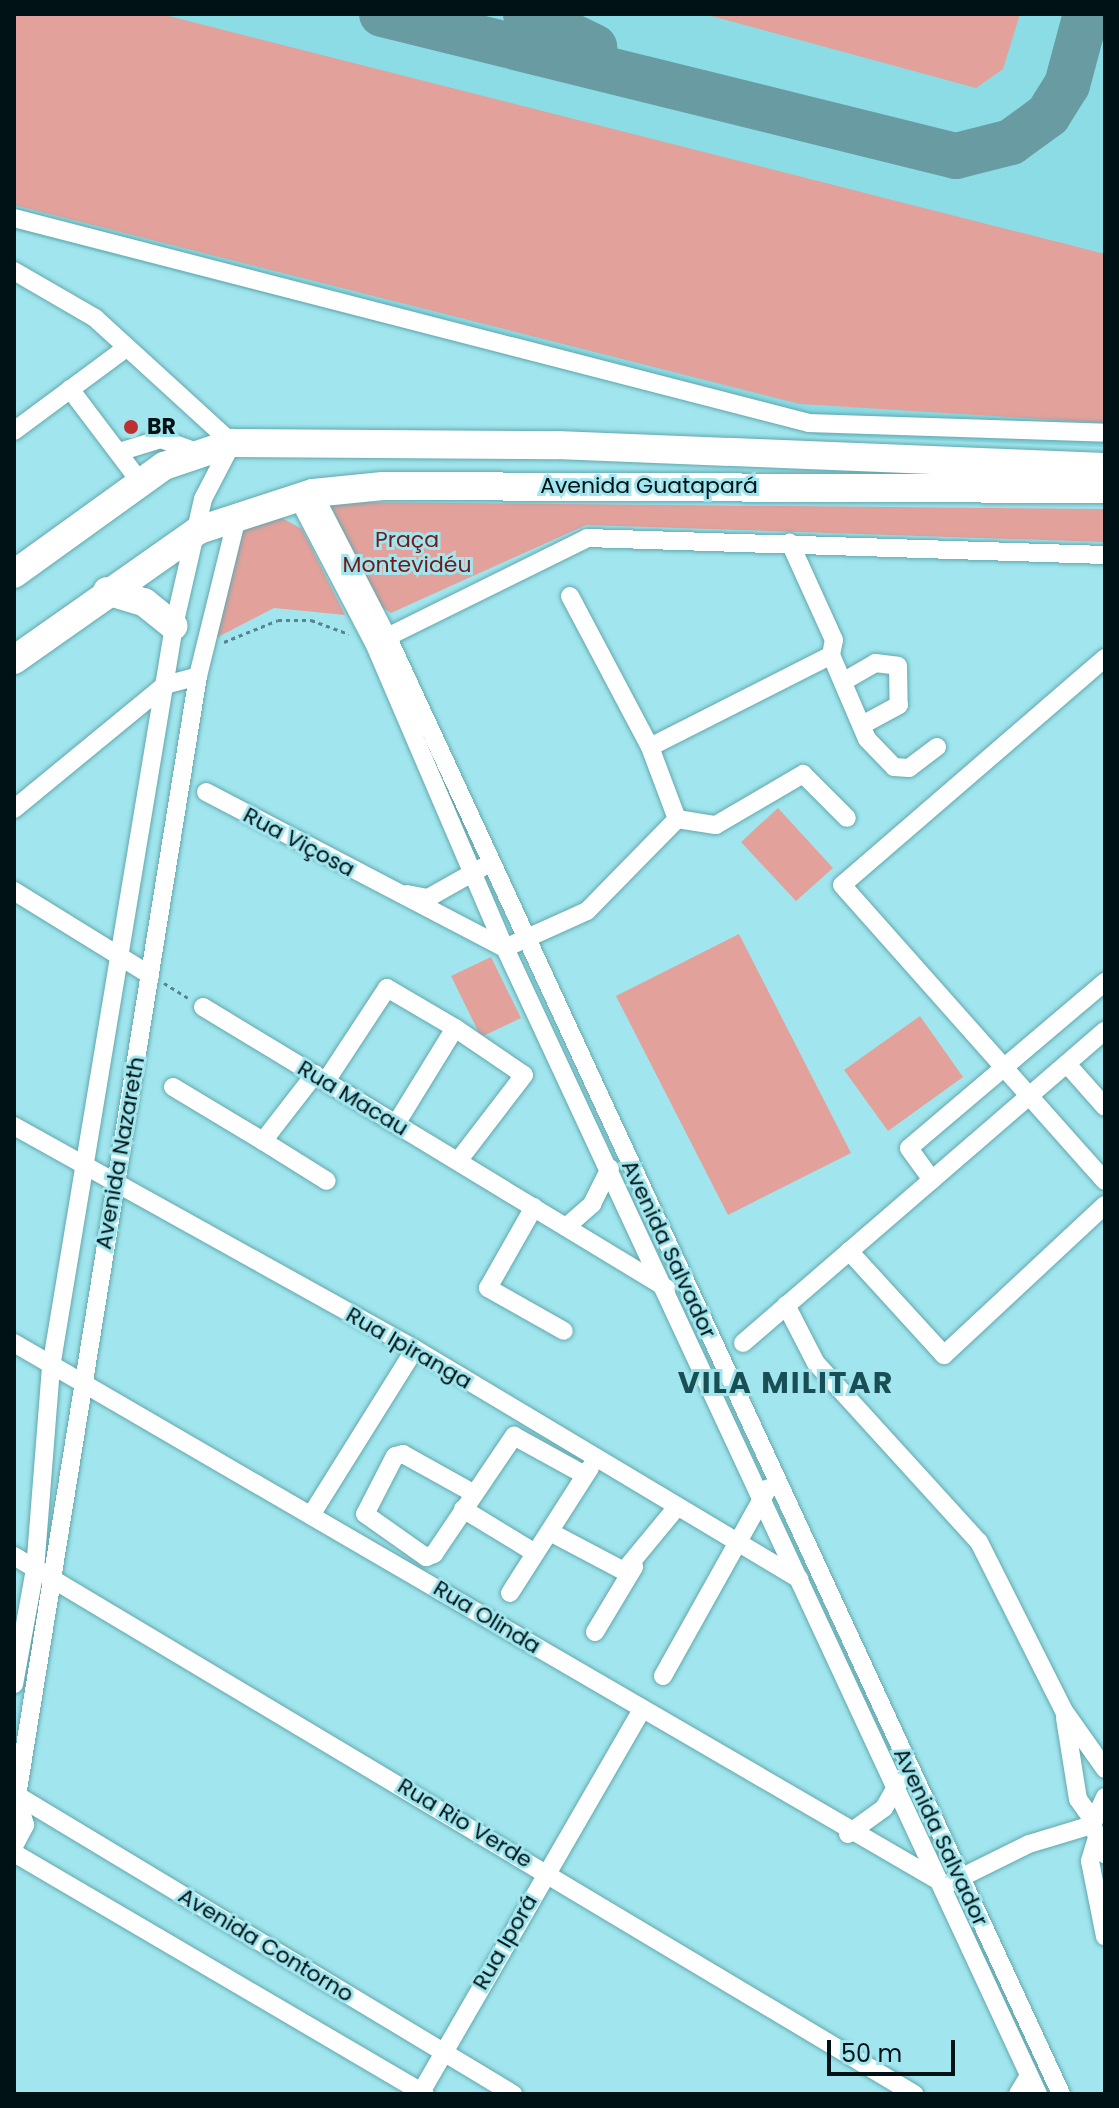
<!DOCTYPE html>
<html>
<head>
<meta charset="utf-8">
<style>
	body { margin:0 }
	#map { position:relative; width:1119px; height:2108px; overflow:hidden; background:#a1e6ee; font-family:Poppins,sans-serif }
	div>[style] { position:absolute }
	.built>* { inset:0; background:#8bdce5 }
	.green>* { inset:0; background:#e3a19b }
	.taxiway>* { height:46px; margin:-23px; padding:0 23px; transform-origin:23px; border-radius:23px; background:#689ca2 }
	.path>* { height:3px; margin-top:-1.5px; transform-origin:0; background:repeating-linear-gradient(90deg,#57858b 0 4px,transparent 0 8px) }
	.roads { filter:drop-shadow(0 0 2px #63a7ae) drop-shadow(0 0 2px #63a7ae) }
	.minor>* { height:18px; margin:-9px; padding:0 9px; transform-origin:9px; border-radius:9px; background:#fff }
	.highway>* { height:28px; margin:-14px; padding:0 14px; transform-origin:14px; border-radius:14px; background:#fff }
	.dots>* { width:22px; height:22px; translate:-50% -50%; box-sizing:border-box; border:4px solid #a1e6ee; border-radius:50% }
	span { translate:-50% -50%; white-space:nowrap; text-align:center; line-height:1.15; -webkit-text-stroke:6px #a1e6ee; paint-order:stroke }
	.poi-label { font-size:22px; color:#001215; font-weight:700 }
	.left { translate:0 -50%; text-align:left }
	.street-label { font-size:22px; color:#001215 }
	.park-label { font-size:22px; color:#721b1c }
	.district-label { font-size:30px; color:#194e54; font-weight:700; letter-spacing:2px }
	.frame { position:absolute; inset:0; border:16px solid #001215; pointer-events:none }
	.scale { position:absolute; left:827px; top:2040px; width:128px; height:36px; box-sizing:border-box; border:4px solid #001215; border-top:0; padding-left:10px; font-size:24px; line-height:28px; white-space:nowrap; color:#001215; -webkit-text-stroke:6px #a1e6ee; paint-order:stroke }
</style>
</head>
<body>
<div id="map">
	<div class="built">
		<i style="clip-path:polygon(14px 14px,1105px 14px,1105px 447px,821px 436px,14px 230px)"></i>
	</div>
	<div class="green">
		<i style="clip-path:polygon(14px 14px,161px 14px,1105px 254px,1105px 423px,800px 404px,14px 205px)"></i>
		<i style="clip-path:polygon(704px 14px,1020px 14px,1003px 69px,976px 88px)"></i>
		<i style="clip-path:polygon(338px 502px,1105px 509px,1105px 542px,586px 525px,391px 613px,377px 604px,331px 506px)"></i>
		<i style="clip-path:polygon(278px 516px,302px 529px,345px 615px,274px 608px,216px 638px,237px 533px)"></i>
		<i style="clip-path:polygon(778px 808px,833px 868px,796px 901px,741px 842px)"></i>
		<i style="clip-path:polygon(739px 934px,851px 1153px,728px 1215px,616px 996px)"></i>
		<i style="clip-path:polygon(491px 957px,521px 1018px,481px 1037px,451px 976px)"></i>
		<i style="clip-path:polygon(920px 1016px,963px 1077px,888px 1131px,844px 1070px)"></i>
	</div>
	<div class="taxiway">
		<i style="left:382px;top:14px;width:591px;rotate:13.9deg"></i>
		<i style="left:956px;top:156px;width:57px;rotate:-14.3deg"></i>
		<i style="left:1011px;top:142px;width:46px;rotate:-36.1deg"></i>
		<i style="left:1048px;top:115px;width:36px;rotate:-58deg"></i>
		<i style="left:1067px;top:85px;width:73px;rotate:-75deg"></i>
		<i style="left:526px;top:14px;width:76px;rotate:25.9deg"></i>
	</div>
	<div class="path">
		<i style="left:224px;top:642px;width:58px;rotate:-22.2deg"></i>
		<i style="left:278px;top:620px;width:33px"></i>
		<i style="left:311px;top:620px;width:40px;rotate:20.2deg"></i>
		<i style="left:164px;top:983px;width:28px;rotate:32deg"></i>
	</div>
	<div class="roads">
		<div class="minor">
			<i style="left:14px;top:218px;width:821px;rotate:14.46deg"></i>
			<i style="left:809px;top:423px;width:296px;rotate:1.9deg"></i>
			<i style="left:14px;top:271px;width:94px;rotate:30.1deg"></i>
			<i style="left:95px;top:318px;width:185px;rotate:42.4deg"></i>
			<i style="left:232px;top:443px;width:63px;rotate:117.4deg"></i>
			<i style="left:203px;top:499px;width:130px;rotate:102.9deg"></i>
			<i style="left:174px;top:626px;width:751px;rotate:99.42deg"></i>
			<i style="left:51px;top:1367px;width:203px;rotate:94.5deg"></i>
			<i style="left:35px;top:1569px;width:117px;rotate:100.3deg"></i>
			<i style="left:70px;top:389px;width:118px;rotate:52.9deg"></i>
			<i style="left:14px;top:431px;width:139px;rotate:-36.5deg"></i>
			<i style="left:119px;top:452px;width:44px;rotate:-17.2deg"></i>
			<i style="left:161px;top:439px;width:35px;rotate:20deg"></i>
			<i style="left:313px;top:493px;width:163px;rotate:62.7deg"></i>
			<i style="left:388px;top:638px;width:1604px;rotate:65.19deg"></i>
			<i style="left:297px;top:496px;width:166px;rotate:62.4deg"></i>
			<i style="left:374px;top:643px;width:332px;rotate:66.8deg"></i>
			<i style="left:505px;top:948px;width:1264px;rotate:65.06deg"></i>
			<i style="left:570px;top:596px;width:171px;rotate:62.1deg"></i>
			<i style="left:650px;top:747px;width:203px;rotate:-26.9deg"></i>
			<i style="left:831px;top:655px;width:15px;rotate:-79deg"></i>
			<i style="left:834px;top:640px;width:107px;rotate:-114.4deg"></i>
			<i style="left:377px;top:642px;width:234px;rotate:-26.3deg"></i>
			<i style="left:587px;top:538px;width:518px;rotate:1.88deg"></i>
			<i style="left:831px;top:655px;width:91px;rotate:66.8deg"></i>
			<i style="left:867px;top:739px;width:39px;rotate:46deg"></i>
			<i style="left:894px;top:767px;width:15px;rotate:4deg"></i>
			<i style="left:909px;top:768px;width:35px;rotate:-37deg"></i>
			<i style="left:1105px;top:658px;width:347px;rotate:139.2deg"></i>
			<i style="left:842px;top:885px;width:396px;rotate:48.4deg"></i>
			<i style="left:846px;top:680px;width:34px;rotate:-30deg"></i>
			<i style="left:875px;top:663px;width:23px;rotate:7deg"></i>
			<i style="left:898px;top:666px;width:39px;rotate:89deg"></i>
			<i style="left:899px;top:705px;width:42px;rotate:151.6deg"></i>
			<i style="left:206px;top:792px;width:337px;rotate:27.6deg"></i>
			<i style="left:505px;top:948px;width:90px;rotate:-24.3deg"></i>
			<i style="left:587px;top:911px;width:129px;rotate:-45.6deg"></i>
			<i style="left:677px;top:819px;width:77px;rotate:-110.6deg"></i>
			<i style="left:14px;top:809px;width:195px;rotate:-39.4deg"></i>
			<i style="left:165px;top:685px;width:34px;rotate:-15deg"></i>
			<i style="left:677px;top:819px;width:39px;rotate:9deg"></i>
			<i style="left:716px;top:825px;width:101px;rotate:-30.4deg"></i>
			<i style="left:803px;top:774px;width:62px;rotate:45deg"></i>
			<i style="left:14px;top:891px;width:160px;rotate:31.7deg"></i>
			<i style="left:407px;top:894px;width:21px;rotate:11deg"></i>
			<i style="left:428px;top:898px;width:61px;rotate:-29.5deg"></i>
			<i style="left:203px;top:1007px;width:542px;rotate:31.25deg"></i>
			<i style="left:455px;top:1028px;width:83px;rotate:34.3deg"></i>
			<i style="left:524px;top:1075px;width:108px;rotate:127.5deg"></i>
			<i style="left:1067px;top:1064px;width:57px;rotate:48.5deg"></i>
			<i style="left:315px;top:1074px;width:85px;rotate:127.8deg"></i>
			<i style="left:263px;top:1141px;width:75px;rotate:32deg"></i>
			<i style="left:326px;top:1081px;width:111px;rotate:-56.7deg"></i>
			<i style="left:387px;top:988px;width:79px;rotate:30.5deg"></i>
			<i style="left:455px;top:1028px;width:113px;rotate:121.6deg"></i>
			<i style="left:173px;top:1087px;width:105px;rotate:31deg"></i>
			<i style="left:14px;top:1126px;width:459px;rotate:29.1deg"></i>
			<i style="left:415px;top:1349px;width:448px;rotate:30.9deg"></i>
			<i style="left:932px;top:1180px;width:39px;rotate:-126deg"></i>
			<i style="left:909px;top:1148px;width:257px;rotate:-40.3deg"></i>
			<i style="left:534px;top:1207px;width:93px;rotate:119.6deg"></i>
			<i style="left:488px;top:1288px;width:87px;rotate:29.5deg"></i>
			<i style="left:566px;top:1227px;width:35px;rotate:-41deg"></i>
			<i style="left:592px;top:1204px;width:40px;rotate:-63.4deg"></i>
			<i style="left:849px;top:1251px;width:141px;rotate:47.6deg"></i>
			<i style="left:944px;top:1355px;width:220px;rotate:-43deg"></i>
			<i style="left:786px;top:1305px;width:65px;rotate:62.7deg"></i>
			<i style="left:816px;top:1363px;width:242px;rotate:47.7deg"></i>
			<i style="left:979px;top:1542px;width:189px;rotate:63.3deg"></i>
			<i style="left:1064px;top:1711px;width:71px;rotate:54.7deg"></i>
			<i style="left:14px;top:1343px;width:1078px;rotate:30.18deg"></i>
			<i style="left:946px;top:1885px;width:93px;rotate:-26.3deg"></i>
			<i style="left:1029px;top:1844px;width:66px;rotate:-16.8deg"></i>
			<i style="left:743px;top:1343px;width:478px;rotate:-40.8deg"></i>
			<i style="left:473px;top:1493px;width:80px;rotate:-150.9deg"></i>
			<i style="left:403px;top:1454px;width:8px;rotate:166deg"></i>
			<i style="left:395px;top:1456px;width:65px;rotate:117.3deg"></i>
			<i style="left:365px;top:1514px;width:75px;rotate:35.2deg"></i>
			<i style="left:426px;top:1557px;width:9px;rotate:-21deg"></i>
			<i style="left:434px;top:1554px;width:143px;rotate:-55.9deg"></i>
			<i style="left:514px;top:1436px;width:81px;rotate:28.8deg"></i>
			<i style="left:463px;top:1509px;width:84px;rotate:31.4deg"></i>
			<i style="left:313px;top:1512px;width:192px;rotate:-58deg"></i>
			<i style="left:550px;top:1532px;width:84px;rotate:27.8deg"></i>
			<i style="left:624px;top:1571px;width:83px;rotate:-50.4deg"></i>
			<i style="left:14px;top:1556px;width:1049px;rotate:30.87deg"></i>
			<i style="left:510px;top:1593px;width:148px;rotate:-57.4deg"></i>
			<i style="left:595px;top:1632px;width:76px;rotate:-59deg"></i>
			<i style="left:663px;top:1676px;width:215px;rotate:-60.8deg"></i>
			<i style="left:1065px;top:1718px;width:82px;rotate:80.9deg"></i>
			<i style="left:1078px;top:1799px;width:24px;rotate:55deg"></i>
			<i style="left:17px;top:1796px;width:1135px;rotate:-80.82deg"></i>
			<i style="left:198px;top:676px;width:168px;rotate:-76.2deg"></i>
			<i style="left:18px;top:1796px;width:578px;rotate:31.05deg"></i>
			<i style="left:1105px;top:1797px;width:31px;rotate:115deg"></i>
			<i style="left:1092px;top:1825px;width:32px;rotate:66deg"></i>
			<i style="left:848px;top:1834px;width:44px;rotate:-35.8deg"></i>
			<i style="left:884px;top:1808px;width:34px;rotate:-60deg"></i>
			<i style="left:1096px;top:1841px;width:21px;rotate:107deg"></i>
			<i style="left:1090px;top:1861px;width:77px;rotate:78.8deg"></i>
			<i style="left:14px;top:1846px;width:24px;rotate:-62deg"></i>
			<i style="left:25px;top:1825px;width:32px;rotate:-106deg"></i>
			<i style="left:14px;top:1853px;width:476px;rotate:30.4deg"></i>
			<i style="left:420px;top:2094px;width:444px;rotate:-60deg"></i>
			<i style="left:1018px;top:2094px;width:21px;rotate:-59deg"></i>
		</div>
		<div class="highway">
			<i style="left:14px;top:574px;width:185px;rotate:-35.8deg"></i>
			<i style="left:164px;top:466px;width:72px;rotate:-18.7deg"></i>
			<i style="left:232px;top:443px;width:325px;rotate:0.4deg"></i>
			<i style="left:557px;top:445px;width:548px;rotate:2.3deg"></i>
			<i style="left:107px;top:591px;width:39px;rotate:17deg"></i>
			<i style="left:144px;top:602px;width:38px;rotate:39deg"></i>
			<i style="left:14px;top:660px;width:226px;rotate:-35.1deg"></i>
			<i style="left:199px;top:530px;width:120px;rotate:-18deg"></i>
			<i style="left:313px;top:493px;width:70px;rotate:-5.7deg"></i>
			<i style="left:383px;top:486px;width:722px;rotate:0.24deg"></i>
		</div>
	</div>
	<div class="dots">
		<i style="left:131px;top:427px;background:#be2f32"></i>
	</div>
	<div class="poi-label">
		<span class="left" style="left:147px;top:427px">BR</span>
	</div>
	<div class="street-label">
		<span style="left:649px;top:486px">Avenida Guatapará</span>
		<span style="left:299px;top:842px;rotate:28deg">Rua Viçosa</span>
		<span style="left:353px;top:1098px;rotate:31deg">Rua Macau</span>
		<span style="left:120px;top:1153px;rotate:-80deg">Avenida Nazareth</span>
		<span style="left:669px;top:1249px;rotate:65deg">Avenida Salvador</span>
		<span style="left:409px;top:1348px;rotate:30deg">Rua Ipiranga</span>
		<span style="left:487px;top:1617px;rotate:31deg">Rua Olinda</span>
		<span style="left:465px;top:1823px;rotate:31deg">Rua Rio Verde</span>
		<span style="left:941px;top:1837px;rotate:65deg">Avenida Salvador</span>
		<span style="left:505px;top:1942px;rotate:-60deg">Rua Iporá</span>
		<span style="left:266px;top:1945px;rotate:31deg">Avenida Contorno</span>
	</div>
	<div class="park-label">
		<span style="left:407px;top:552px">Praça<br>Montevidéu</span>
	</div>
	<div class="district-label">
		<span style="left:786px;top:1383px">VILA MILITAR</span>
	</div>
	<div class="frame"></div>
	<div class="scale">50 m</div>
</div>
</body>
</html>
